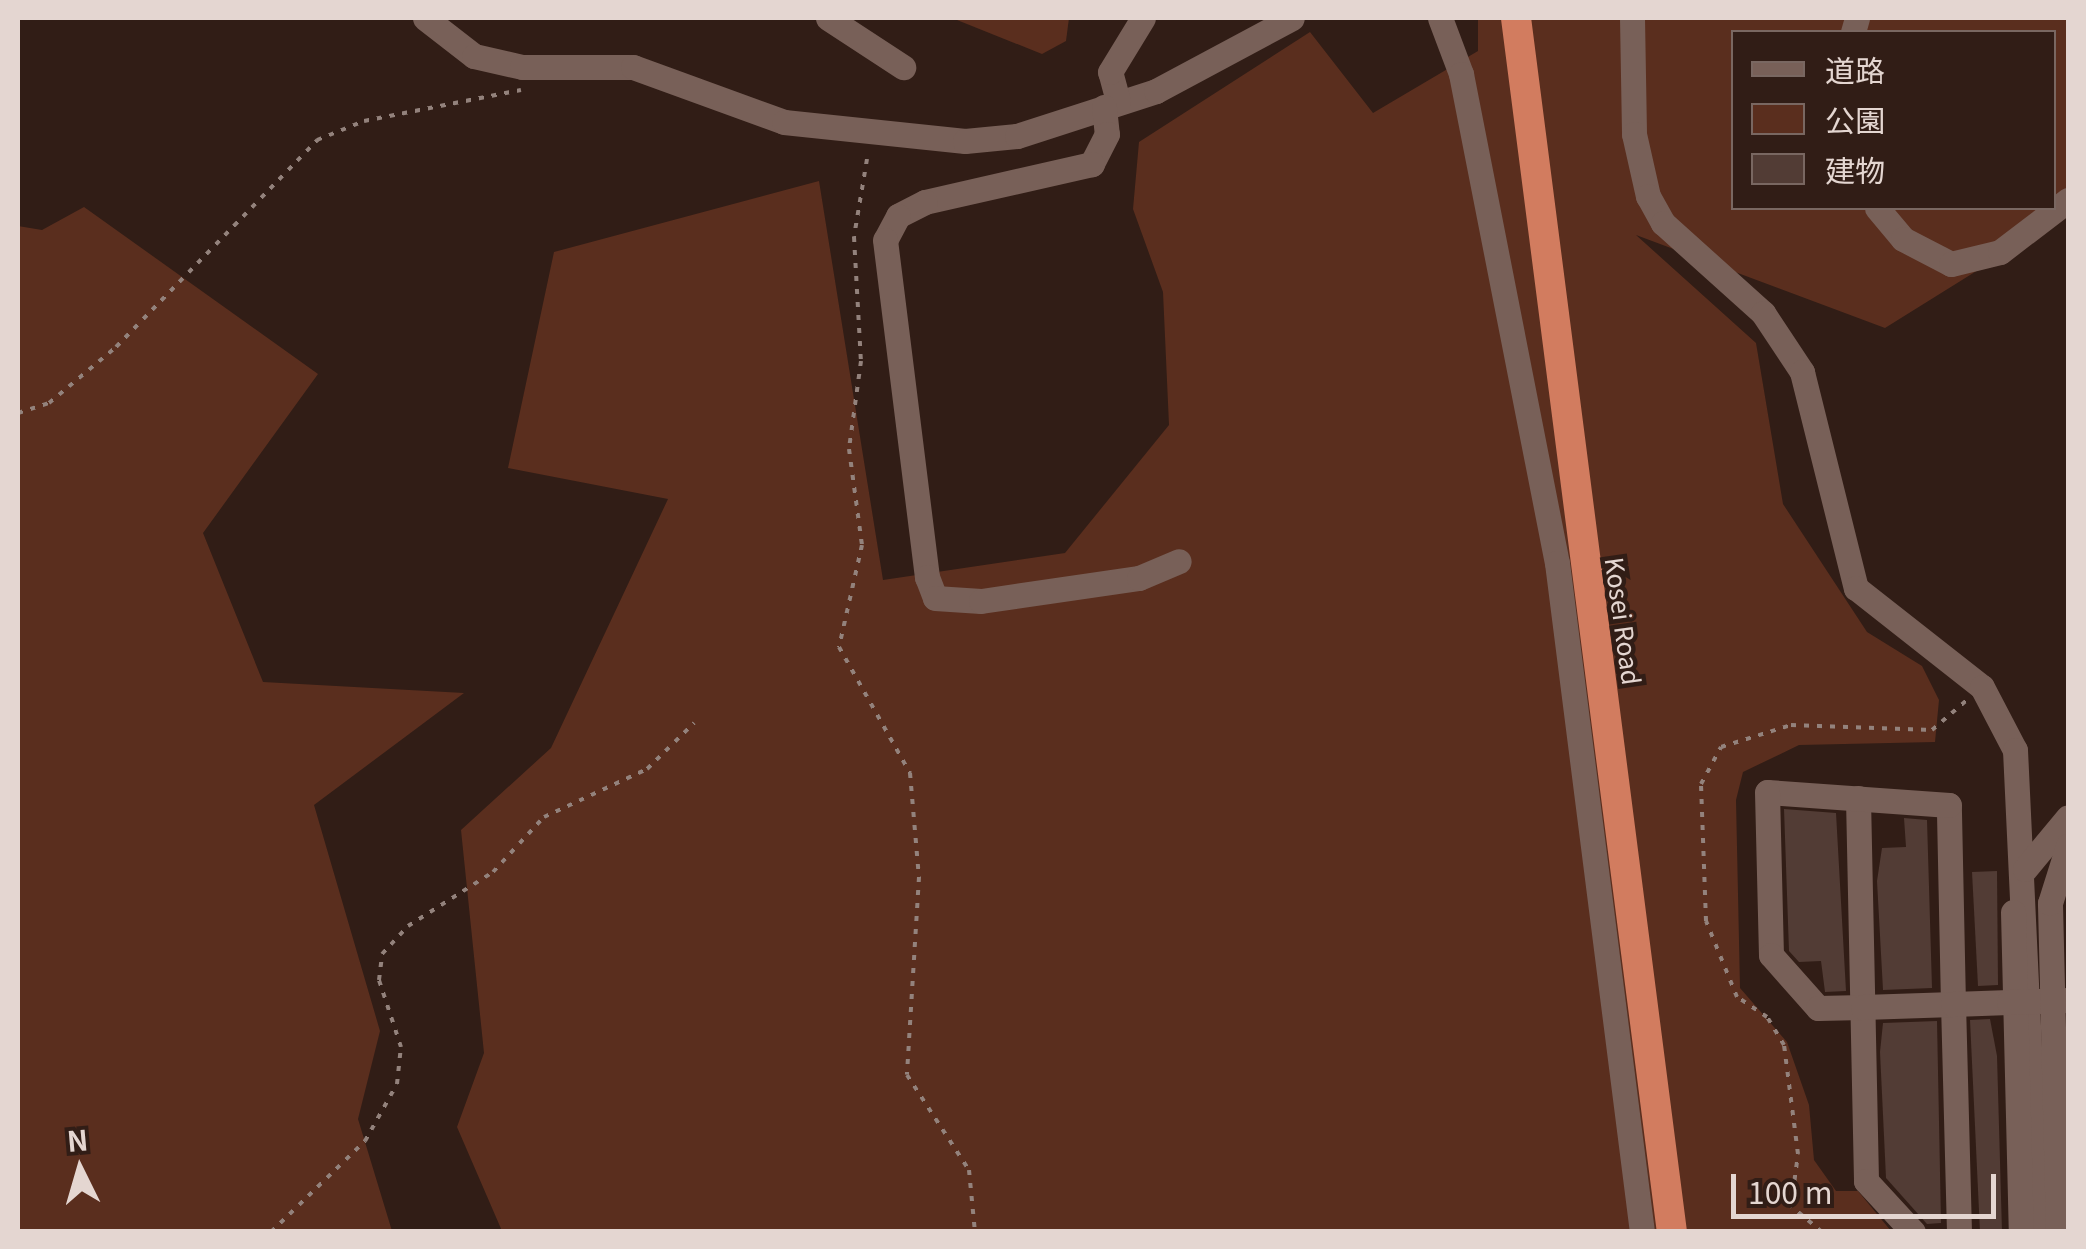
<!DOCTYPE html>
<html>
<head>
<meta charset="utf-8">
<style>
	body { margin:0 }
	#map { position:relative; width:2086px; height:1249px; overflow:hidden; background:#311d16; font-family:Georgia,"Noto Sans JP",serif }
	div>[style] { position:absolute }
	.green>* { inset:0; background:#5a2e1e }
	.building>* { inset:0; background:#523c35 }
	.path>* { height:4px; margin-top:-2px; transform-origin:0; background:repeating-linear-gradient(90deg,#93827c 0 5px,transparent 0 13px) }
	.minor>* { height:25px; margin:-12.5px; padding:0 12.5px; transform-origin:12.5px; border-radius:12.5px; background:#786058 }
	.highway>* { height:30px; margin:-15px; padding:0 15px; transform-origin:15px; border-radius:15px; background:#d27c5f }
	span { translate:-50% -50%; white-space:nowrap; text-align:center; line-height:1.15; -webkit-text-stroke:9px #311d16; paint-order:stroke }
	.street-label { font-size:25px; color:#e4d6d1 }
	.frame { position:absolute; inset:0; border:20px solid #e4d6d1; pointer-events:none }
	.legend { position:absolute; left:1731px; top:30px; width:325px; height:180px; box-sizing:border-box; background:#311d16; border:2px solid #796761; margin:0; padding:12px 18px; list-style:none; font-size:30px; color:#e4d6d1 }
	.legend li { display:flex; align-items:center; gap:20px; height:50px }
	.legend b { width:50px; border:2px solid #796761 }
	.north { position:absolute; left:30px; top:1119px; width:100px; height:100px; -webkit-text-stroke:8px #311d16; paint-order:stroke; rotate:355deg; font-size:28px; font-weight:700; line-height:40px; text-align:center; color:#e4d6d1 }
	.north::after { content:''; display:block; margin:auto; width:35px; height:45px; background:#e4d6d1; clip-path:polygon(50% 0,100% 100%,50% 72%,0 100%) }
	.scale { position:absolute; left:1731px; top:1174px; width:265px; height:45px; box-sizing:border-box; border:5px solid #e4d6d1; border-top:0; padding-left:12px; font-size:30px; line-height:35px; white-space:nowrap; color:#e4d6d1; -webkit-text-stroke:8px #311d16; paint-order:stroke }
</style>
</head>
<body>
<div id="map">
	<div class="green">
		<i style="clip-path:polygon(952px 18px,1069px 18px,1066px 41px,1042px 54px)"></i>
		<i style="clip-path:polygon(evenodd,1478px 18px,2068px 18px,2068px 214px,1885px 328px,1636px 235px,1756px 343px,1783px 504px,1867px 632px,1922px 666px,1939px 700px,1935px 742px,1799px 745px,1743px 772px,1736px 800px,1740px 988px,1787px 1042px,1809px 1105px,1814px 1160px,1836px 1191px,1858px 1191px,1891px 1231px,502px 1231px,457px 1127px,484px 1053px,461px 830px,551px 748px,668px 499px,508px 468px,554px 252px,819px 181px,883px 580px,1065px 553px,1169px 425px,1163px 292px,1133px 209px,1139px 142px,1310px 32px,1373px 113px,1478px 51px,1478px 18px,1734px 32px,2054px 32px,2054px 208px,1734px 208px,1734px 32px)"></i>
		<i style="clip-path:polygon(84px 207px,318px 374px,203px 533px,263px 682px,464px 693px,314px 805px,380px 1031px,358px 1119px,392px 1231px,18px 1231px,18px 226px,42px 230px)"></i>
	</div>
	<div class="building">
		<i style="clip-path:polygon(1784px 809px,1836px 813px,1846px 991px,1825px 992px,1821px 961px,1799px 962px,1789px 951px)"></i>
		<i style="clip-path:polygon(1904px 818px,1927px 820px,1932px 988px,1883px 990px,1877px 881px,1882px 848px,1906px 847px)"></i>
		<i style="clip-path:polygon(1997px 871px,1998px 985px,1978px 986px,1972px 872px)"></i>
		<i style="clip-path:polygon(1990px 1019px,1997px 1056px,2002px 1232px,1980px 1232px,1970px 1020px)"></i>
		<i style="clip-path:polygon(1937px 1021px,1941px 1223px,1927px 1224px,1886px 1178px,1880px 1052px,1883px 1023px)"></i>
	</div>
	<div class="path">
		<i style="left:867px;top:159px;width:79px;rotate:99.5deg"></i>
		<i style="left:854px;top:237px;width:124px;rotate:86.8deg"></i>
		<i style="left:861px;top:361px;width:89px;rotate:97.8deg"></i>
		<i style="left:849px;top:449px;width:97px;rotate:82.3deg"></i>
		<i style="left:862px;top:545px;width:105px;rotate:102.7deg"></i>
		<i style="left:839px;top:647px;width:145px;rotate:60.6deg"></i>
		<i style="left:910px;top:773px;width:104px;rotate:85.1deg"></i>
		<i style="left:919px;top:877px;width:198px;rotate:93.5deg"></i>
		<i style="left:907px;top:1075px;width:113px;rotate:56.9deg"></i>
		<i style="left:969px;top:1170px;width:62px;rotate:84.5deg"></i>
		<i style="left:18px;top:413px;width:33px;rotate:-18deg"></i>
		<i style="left:49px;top:403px;width:87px;rotate:-39.9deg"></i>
		<i style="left:116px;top:347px;width:289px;rotate:-45.8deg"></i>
		<i style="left:317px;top:140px;width:51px;rotate:-22deg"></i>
		<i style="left:364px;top:121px;width:160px;rotate:-11.2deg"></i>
		<i style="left:271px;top:1232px;width:131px;rotate:-44.1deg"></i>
		<i style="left:365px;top:1141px;width:65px;rotate:-60.7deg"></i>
		<i style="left:397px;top:1084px;width:37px;rotate:-84deg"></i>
		<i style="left:401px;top:1047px;width:71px;rotate:-108.2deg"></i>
		<i style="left:379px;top:980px;width:26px;rotate:-83deg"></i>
		<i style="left:382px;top:954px;width:38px;rotate:-47deg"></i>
		<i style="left:408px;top:926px;width:101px;rotate:-32.4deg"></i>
		<i style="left:493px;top:872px;width:75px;rotate:-47.2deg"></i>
		<i style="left:544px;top:817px;width:114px;rotate:-25deg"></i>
		<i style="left:647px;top:769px;width:66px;rotate:-44.4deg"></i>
		<i style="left:1822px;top:1232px;width:40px;rotate:-140deg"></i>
		<i style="left:1791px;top:1206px;width:52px;rotate:-82.3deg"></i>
		<i style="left:1798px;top:1154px;width:110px;rotate:-97.3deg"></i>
		<i style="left:1784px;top:1045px;width:33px;rotate:-121deg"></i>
		<i style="left:1767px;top:1017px;width:36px;rotate:-146deg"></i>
		<i style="left:1737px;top:997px;width:82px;rotate:-112.2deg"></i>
		<i style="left:1706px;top:921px;width:137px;rotate:-92.1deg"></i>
		<i style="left:1701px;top:784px;width:42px;rotate:-61.6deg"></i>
		<i style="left:1721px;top:747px;width:73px;rotate:-17.4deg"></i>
		<i style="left:1791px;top:725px;width:141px;rotate:2deg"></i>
		<i style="left:1932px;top:730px;width:46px;rotate:-40.6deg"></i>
	</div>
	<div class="minor">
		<i style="left:425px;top:18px;width:62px;rotate:37.8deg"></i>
		<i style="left:474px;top:56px;width:49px;rotate:12.9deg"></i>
		<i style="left:522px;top:67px;width:111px"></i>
		<i style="left:633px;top:67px;width:161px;rotate:20deg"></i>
		<i style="left:784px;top:122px;width:182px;rotate:6deg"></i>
		<i style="left:965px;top:141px;width:52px;rotate:-5.5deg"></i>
		<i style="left:1017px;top:136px;width:146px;rotate:-17.9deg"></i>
		<i style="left:1156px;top:91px;width:154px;rotate:-28.2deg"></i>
		<i style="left:828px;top:18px;width:90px;rotate:33.2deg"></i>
		<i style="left:1440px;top:18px;width:60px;rotate:69.4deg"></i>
		<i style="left:1461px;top:74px;width:498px;rotate:78.9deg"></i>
		<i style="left:1557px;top:563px;width:674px;rotate:82.76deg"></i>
		<i style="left:1632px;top:18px;width:116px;rotate:89deg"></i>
		<i style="left:1634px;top:134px;width:64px;rotate:77.3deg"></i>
		<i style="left:1648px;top:196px;width:31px;rotate:61deg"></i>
		<i style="left:1663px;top:223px;width:135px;rotate:42deg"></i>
		<i style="left:1763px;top:313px;width:71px;rotate:56.5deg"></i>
		<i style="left:1802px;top:372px;width:223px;rotate:76deg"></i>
		<i style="left:1856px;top:588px;width:160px;rotate:38.2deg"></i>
		<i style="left:1982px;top:687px;width:71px;rotate:62.4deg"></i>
		<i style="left:2015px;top:750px;width:483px;rotate:87.3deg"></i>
		<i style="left:1853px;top:32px;width:15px;rotate:-74deg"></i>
		<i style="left:1118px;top:101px;width:30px;rotate:-105deg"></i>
		<i style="left:1110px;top:72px;width:63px;rotate:-58.6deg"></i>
		<i style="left:1104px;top:107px;width:27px;rotate:84deg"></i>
		<i style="left:1107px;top:134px;width:34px;rotate:117deg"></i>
		<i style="left:1092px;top:164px;width:171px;rotate:167.2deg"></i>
		<i style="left:925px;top:202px;width:30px;rotate:153deg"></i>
		<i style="left:898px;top:216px;width:27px;rotate:118deg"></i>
		<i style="left:885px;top:240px;width:340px;rotate:82.9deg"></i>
		<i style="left:927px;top:577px;width:22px;rotate:69deg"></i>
		<i style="left:935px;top:598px;width:46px;rotate:3.7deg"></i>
		<i style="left:981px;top:601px;width:160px;rotate:-8.3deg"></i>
		<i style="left:1139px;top:578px;width:43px;rotate:-23deg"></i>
		<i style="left:1877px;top:208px;width:40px;rotate:50deg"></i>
		<i style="left:1903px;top:239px;width:54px;rotate:27.5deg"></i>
		<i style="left:1951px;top:264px;width:50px;rotate:-13.8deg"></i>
		<i style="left:2000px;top:252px;width:86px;rotate:-37.4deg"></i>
		<i style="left:1858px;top:798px;width:383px;rotate:88.8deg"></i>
		<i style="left:1866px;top:1181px;width:69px;rotate:47.3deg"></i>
		<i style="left:2025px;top:869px;width:67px;rotate:-50.4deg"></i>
		<i style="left:2013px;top:912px;width:320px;rotate:88.6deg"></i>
		<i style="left:1959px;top:1232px;width:228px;rotate:-91.5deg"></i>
		<i style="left:1953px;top:1004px;width:199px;rotate:-91.2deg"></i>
		<i style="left:1949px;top:805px;width:182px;rotate:-175.9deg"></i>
		<i style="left:1767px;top:792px;width:163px;rotate:88.6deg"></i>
		<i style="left:1771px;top:955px;width:71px;rotate:48.4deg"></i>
		<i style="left:1818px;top:1008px;width:45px;rotate:-1.3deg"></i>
		<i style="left:1863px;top:1007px;width:90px;rotate:-1.9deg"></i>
		<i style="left:1953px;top:1004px;width:56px;rotate:-2deg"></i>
		<i style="left:2009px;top:1002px;width:59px;rotate:-1.9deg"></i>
		<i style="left:2058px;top:1232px;width:329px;rotate:-91.4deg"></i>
		<i style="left:2050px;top:903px;width:60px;rotate:-72.5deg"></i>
	</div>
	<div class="highway">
		<i style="left:1516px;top:18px;width:1224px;rotate:82.68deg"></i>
	</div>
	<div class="street-label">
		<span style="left:1624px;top:621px;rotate:82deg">Kosei Road</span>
	</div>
	<div class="frame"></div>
	<ul class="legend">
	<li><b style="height:12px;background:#786058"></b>道路</li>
	<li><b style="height:28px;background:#5a2e1e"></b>公園</li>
	<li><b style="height:28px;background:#523c35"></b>建物</li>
	</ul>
	<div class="north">N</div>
	<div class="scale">100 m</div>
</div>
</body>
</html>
